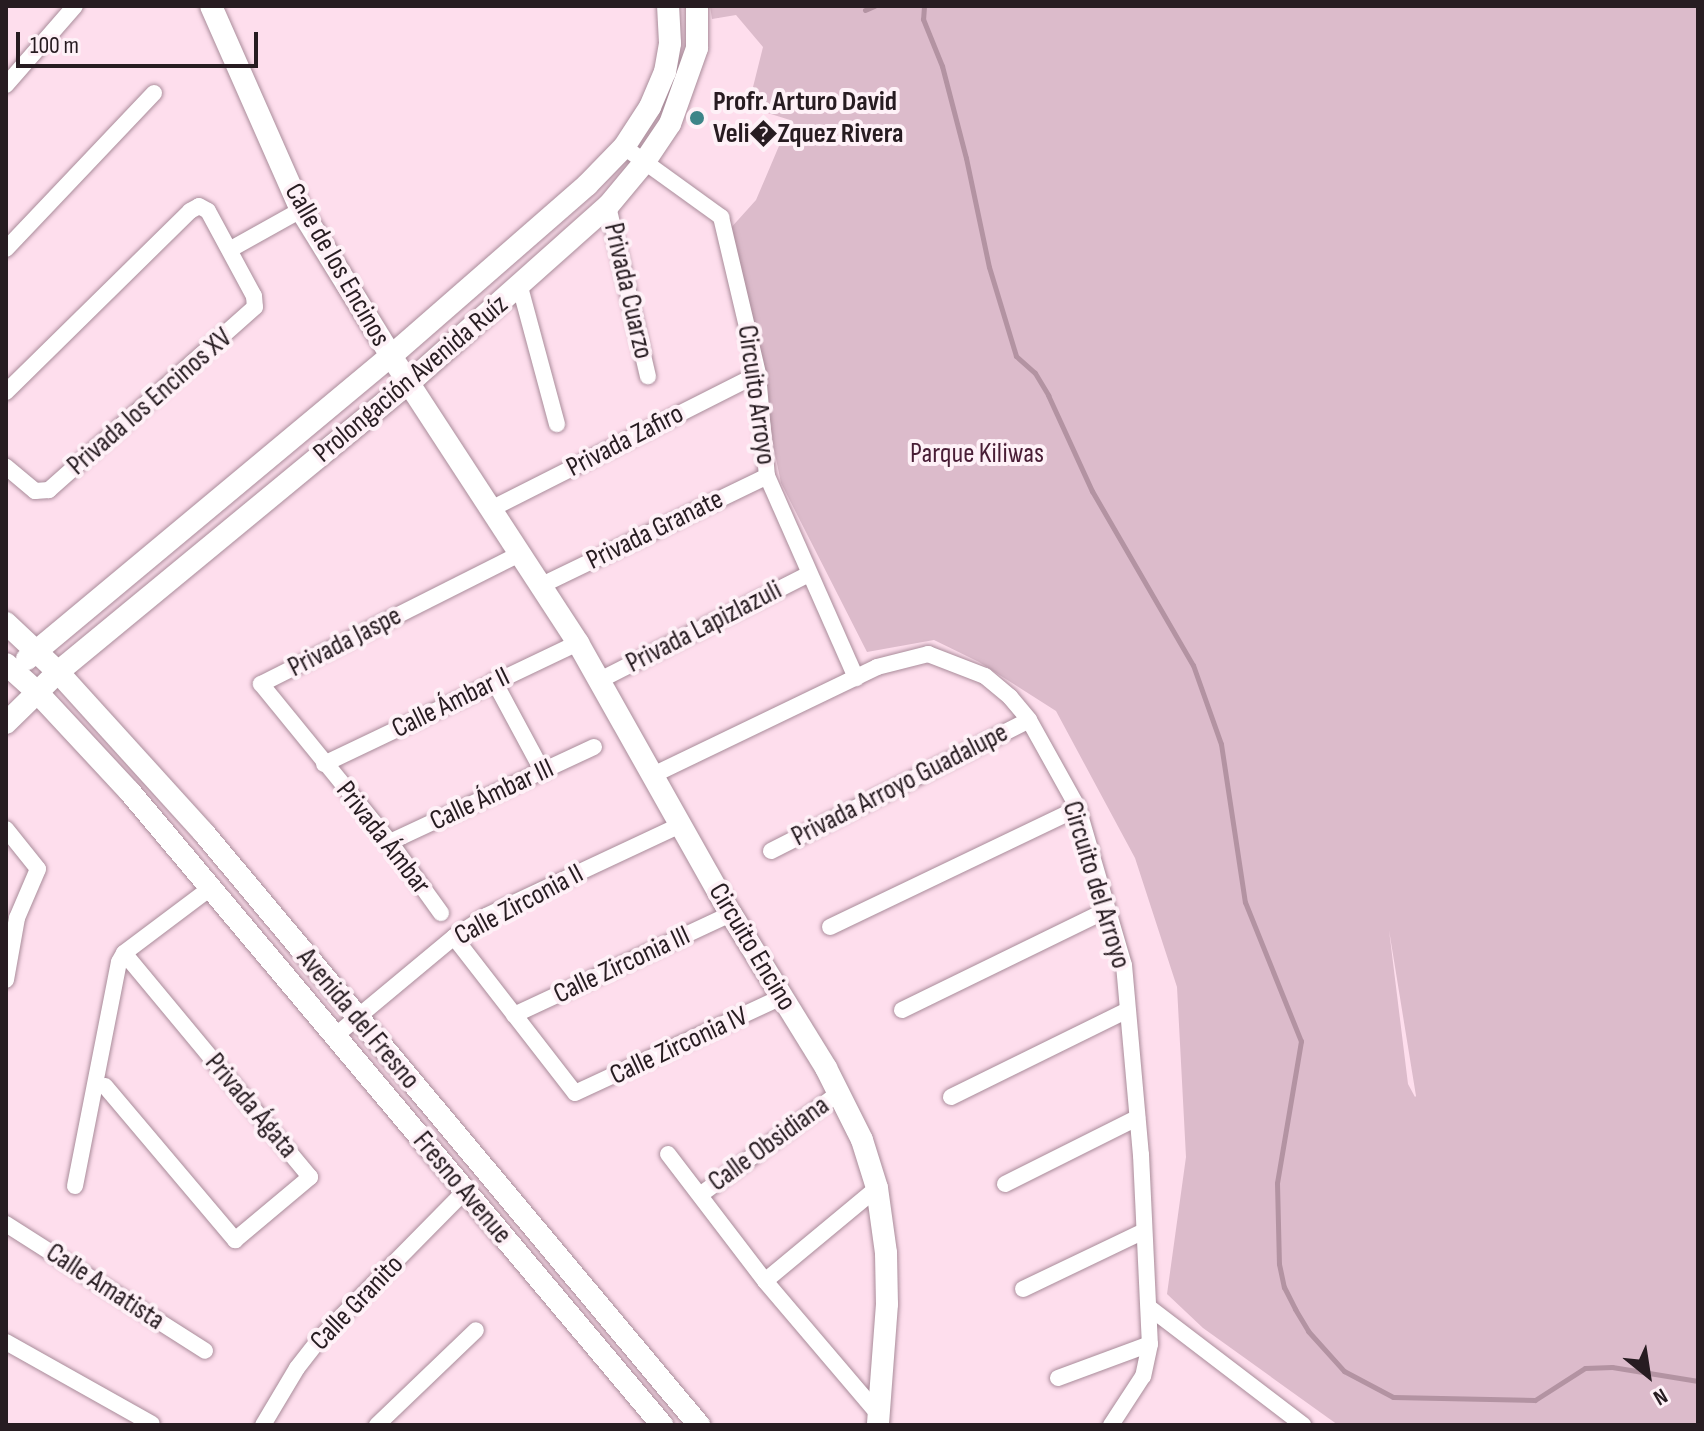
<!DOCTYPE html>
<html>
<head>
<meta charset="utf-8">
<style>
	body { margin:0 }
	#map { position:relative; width:1704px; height:1431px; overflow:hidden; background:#fedeed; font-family:"Sofia Sans Condensed",sans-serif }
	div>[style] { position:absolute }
	.green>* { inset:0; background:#dcbbcb }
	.stream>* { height:5px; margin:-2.5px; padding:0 2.5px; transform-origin:2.5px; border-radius:2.5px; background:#b393a2 }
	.roads { filter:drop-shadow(0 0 2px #a98c9a) drop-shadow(0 0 2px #a98c9a) }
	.street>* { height:16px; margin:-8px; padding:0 8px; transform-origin:8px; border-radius:8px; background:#fff }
	.secondary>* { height:22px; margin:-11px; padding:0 11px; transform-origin:11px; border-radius:11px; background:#fff }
	.dots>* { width:22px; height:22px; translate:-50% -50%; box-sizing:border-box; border:4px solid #fef1f7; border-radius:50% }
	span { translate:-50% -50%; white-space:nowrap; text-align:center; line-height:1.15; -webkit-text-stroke:8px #fef1f7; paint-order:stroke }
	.poi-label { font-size:28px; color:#271c21; font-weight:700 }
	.left { translate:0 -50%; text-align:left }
	.street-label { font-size:28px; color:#271c21 }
	.park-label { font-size:28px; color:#481d35 }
	.frame { position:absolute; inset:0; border:8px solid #271c21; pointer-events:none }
	.north { position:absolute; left:1608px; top:1335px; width:80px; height:80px; -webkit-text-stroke:6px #fef1f7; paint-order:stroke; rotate:150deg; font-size:22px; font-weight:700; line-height:32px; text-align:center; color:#271c21 }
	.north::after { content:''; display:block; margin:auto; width:28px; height:36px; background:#271c21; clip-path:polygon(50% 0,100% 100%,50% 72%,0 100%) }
	.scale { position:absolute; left:16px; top:32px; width:242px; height:36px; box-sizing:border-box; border:4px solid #271c21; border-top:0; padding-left:10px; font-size:24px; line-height:28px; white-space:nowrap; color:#271c21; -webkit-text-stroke:6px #fef1f7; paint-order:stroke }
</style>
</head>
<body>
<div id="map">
	<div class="green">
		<i style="clip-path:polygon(evenodd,710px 6px,1698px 6px,1698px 1425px,1338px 1425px,1203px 1328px,1167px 1294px,1186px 1157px,1177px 987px,1135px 858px,1056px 711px,979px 662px,934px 640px,867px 652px,781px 483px,729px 230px,756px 200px,790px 120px,748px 107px,763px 47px,736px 15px,712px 19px,710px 6px,1389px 930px,1416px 1096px,1415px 1097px,1408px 1084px,1389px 930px)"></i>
	</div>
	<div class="stream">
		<i style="left:924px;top:6px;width:13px;rotate:94deg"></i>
		<i style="left:923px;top:19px;width:51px;rotate:68deg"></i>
		<i style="left:942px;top:66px;width:95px;rotate:75.4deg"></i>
		<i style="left:966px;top:158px;width:111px;rotate:78.1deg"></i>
		<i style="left:989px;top:267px;width:93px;rotate:73.1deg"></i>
		<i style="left:1016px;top:356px;width:25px;rotate:42deg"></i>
		<i style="left:1035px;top:373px;width:26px;rotate:59deg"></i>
		<i style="left:1048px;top:395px;width:106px;rotate:65.4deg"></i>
		<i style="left:1092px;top:491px;width:201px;rotate:59.9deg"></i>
		<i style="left:1193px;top:665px;width:84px;rotate:70.5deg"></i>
		<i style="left:1221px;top:744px;width:160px;rotate:81.4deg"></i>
		<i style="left:1245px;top:902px;width:150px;rotate:68.1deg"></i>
		<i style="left:1301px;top:1041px;width:144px;rotate:99.6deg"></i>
		<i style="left:1277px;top:1183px;width:81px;rotate:88.6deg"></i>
		<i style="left:1279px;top:1264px;width:24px;rotate:78deg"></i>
		<i style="left:1284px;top:1287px;width:25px;rotate:63deg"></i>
		<i style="left:1295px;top:1309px;width:26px;rotate:59deg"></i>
		<i style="left:1308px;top:1331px;width:54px;rotate:48deg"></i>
		<i style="left:1344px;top:1371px;width:55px;rotate:28deg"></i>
		<i style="left:1393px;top:1397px;width:142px;rotate:1.2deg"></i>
		<i style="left:1535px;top:1400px;width:59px;rotate:-32.6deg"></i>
		<i style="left:1585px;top:1368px;width:27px;rotate:-2deg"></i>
		<i style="left:1612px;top:1367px;width:87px;rotate:9.2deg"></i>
		<i style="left:865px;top:10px;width:10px;rotate:-24deg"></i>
	</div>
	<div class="roads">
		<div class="street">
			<i style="left:6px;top:85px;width:105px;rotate:-48.9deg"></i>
			<i style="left:624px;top:147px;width:120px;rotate:35.8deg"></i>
			<i style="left:721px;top:217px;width:161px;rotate:76.7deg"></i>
			<i style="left:758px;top:374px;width:102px;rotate:85deg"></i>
			<i style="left:767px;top:476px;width:221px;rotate:66.2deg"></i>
			<i style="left:608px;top:206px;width:175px;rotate:76.8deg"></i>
			<i style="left:6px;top:249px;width:215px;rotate:-46.5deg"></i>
			<i style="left:231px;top:249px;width:80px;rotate:-29.1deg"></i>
			<i style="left:520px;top:287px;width:142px;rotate:74.9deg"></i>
			<i style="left:6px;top:392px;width:258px;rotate:-44.5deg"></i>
			<i style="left:190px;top:211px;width:10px;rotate:-29deg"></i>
			<i style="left:199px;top:206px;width:10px;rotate:29deg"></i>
			<i style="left:208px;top:211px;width:97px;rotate:61.6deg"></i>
			<i style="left:254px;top:296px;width:11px;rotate:85deg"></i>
			<i style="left:255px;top:307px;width:276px;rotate:138.4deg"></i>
			<i style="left:49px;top:490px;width:14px;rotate:176deg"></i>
			<i style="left:35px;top:491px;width:38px;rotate:-140deg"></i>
			<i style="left:491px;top:509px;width:299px;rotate:-26.8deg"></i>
			<i style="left:542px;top:585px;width:250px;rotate:-25.8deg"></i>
			<i style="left:600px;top:680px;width:234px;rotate:-26.9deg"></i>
			<i style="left:494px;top:681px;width:103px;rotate:61.7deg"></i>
			<i style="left:324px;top:764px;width:281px;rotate:-25.5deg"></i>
			<i style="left:653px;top:775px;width:249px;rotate:-25.7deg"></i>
			<i style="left:877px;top:667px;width:53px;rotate:-14.3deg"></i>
			<i style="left:928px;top:654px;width:61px;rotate:21.1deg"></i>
			<i style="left:985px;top:676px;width:33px;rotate:40deg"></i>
			<i style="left:1010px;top:697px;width:30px;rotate:50deg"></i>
			<i style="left:1029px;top:720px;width:101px;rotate:60.9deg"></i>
			<i style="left:1078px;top:808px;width:164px;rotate:73.7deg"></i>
			<i style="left:1124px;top:965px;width:191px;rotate:84.9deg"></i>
			<i style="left:1141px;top:1155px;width:189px;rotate:87.3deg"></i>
			<i style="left:1150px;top:1344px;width:33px;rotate:102deg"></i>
			<i style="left:1143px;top:1376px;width:59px;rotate:123.1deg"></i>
			<i style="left:6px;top:829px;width:51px;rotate:51.3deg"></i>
			<i style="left:38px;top:869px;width:53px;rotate:113.2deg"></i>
			<i style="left:17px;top:918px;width:63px;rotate:100.1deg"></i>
			<i style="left:390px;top:842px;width:225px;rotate:-25deg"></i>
			<i style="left:771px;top:851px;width:289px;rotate:-26.9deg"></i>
			<i style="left:441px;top:913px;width:87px;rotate:-125.7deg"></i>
			<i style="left:390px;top:842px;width:204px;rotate:-129.2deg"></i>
			<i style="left:261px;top:684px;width:290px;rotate:-26.7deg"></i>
			<i style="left:830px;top:927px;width:275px;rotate:-25.6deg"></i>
			<i style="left:454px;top:937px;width:197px;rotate:52.2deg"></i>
			<i style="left:575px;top:1093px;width:228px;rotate:-24.9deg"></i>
			<i style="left:902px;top:1010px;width:228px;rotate:-26deg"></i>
			<i style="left:514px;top:1015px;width:239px;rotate:-25deg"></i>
			<i style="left:335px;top:1036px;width:155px;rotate:-39.8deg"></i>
			<i style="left:454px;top:937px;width:38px;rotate:-33deg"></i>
			<i style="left:486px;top:916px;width:214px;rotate:-25.1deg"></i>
			<i style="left:105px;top:1086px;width:202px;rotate:49.8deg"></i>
			<i style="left:235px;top:1240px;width:98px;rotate:-40deg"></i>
			<i style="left:310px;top:1177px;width:291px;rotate:-129.7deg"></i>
			<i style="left:951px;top:1097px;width:195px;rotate:-26.2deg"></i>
			<i style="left:668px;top:1154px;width:160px;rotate:52.6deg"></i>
			<i style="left:765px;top:1281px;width:177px;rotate:49.6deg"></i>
			<i style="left:1005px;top:1184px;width:148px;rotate:-26.6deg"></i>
			<i style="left:75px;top:1186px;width:228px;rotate:-78.9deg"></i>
			<i style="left:119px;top:962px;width:10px;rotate:-61deg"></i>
			<i style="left:124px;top:953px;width:110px;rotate:-36.9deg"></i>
			<i style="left:700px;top:1195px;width:172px;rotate:-36.3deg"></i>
			<i style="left:6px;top:1224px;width:236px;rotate:32.5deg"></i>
			<i style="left:765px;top:1281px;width:146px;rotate:-39.7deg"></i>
			<i style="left:1023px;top:1289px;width:134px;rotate:-25.6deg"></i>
			<i style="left:1150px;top:1308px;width:193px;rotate:37.4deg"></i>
			<i style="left:6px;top:1342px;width:167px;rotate:29.3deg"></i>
			<i style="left:1058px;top:1378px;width:98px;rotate:-20.3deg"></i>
			<i style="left:263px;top:1425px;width:66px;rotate:-59.2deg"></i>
			<i style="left:297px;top:1368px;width:41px;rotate:-52deg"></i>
			<i style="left:322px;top:1336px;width:202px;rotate:-45.4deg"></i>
			<i style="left:377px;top:1425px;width:137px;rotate:-43.8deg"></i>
		</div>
		<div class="secondary">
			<i style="left:211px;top:6px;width:223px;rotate:66.2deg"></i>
			<i style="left:301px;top:210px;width:172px;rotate:58.3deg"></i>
			<i style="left:391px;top:356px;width:343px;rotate:56.9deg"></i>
			<i style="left:578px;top:643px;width:311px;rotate:60.6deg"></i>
			<i style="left:731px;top:914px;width:181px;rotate:58.3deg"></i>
			<i style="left:826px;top:1068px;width:80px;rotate:63.4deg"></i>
			<i style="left:862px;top:1140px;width:50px;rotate:72.6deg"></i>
			<i style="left:877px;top:1188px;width:66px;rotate:82.1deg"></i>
			<i style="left:886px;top:1253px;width:51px;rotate:88.9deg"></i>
			<i style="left:887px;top:1304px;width:121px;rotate:94.3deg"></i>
			<i style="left:6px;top:623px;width:71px;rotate:43.3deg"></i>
			<i style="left:58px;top:672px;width:217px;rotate:47.8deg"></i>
			<i style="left:204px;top:833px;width:772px;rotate:50.1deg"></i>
			<i style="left:27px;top:659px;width:474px;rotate:-39.8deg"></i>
			<i style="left:391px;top:356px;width:260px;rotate:-41.1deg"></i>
			<i style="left:587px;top:185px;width:53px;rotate:-45.8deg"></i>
			<i style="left:624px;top:147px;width:48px;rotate:-57deg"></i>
			<i style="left:650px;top:107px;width:38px;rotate:-67deg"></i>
			<i style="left:665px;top:72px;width:29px;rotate:-80deg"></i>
			<i style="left:670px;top:43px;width:37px;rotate:-93deg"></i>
			<i style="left:6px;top:664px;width:40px;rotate:42deg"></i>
			<i style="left:36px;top:691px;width:138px;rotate:47.1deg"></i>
			<i style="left:130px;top:792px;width:827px;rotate:49.95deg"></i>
			<i style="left:6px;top:723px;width:73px;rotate:-44.4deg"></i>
			<i style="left:58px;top:672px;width:455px;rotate:-39.5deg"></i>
			<i style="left:409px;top:383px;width:266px;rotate:-41.7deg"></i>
			<i style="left:608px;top:206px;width:55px;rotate:-50.2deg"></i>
			<i style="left:643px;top:164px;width:48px;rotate:-56deg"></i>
			<i style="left:670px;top:124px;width:81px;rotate:-70.4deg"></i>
			<i style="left:697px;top:48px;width:42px;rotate:-90deg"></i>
		</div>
	</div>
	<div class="dots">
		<i style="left:697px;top:118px;background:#3d8588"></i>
	</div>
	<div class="poi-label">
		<span class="left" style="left:713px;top:118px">Profr. Arturo David<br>Veli�Zquez Rivera</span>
	</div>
	<div class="street-label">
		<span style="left:337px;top:265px;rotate:60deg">Calle de los Encinos</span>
		<span style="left:628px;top:291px;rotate:77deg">Privada Cuarzo</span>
		<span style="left:411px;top:379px;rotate:-40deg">Prolongación Avenida Ruíz</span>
		<span style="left:756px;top:395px;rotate:82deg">Circuito Arroyo</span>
		<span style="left:150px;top:402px;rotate:-41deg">Privada los Encinos XV</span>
		<span style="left:625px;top:441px;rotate:-27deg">Privada Zafiro</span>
		<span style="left:655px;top:530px;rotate:-26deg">Privada Granate</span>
		<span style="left:704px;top:627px;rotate:-27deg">Privada Lapizlazuli</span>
		<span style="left:345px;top:642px;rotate:-27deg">Privada Jaspe</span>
		<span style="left:451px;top:703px;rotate:-26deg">Calle Ámbar II</span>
		<span style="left:900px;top:785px;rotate:-27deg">Privada Arroyo Guadalupe</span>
		<span style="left:492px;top:795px;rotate:-25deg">Calle Ámbar III</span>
		<span style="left:383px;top:838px;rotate:52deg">Privada Ámbar</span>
		<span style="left:1096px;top:885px;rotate:73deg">Circuito del Arroyo</span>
		<span style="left:519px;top:905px;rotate:-28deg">Calle Zirconia II</span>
		<span style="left:752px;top:947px;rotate:59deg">Circuito Encino</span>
		<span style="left:622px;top:965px;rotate:-25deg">Calle Zirconia III</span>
		<span style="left:358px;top:1019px;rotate:50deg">Avenida del Fresno</span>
		<span style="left:679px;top:1046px;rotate:-25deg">Calle Zirconia IV</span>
		<span style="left:251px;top:1106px;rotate:50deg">Privada Ágata</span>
		<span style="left:769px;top:1144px;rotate:-36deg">Calle Obsidiana</span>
		<span style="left:462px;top:1188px;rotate:50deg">Fresno Avenue</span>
		<span style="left:105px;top:1287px;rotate:33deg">Calle Amatista</span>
		<span style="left:357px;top:1303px;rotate:-46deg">Calle Granito</span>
	</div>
	<div class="park-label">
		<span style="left:977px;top:454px">Parque Kiliwas</span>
	</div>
	<div class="frame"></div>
	<div class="north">N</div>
	<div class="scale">100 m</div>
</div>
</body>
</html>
